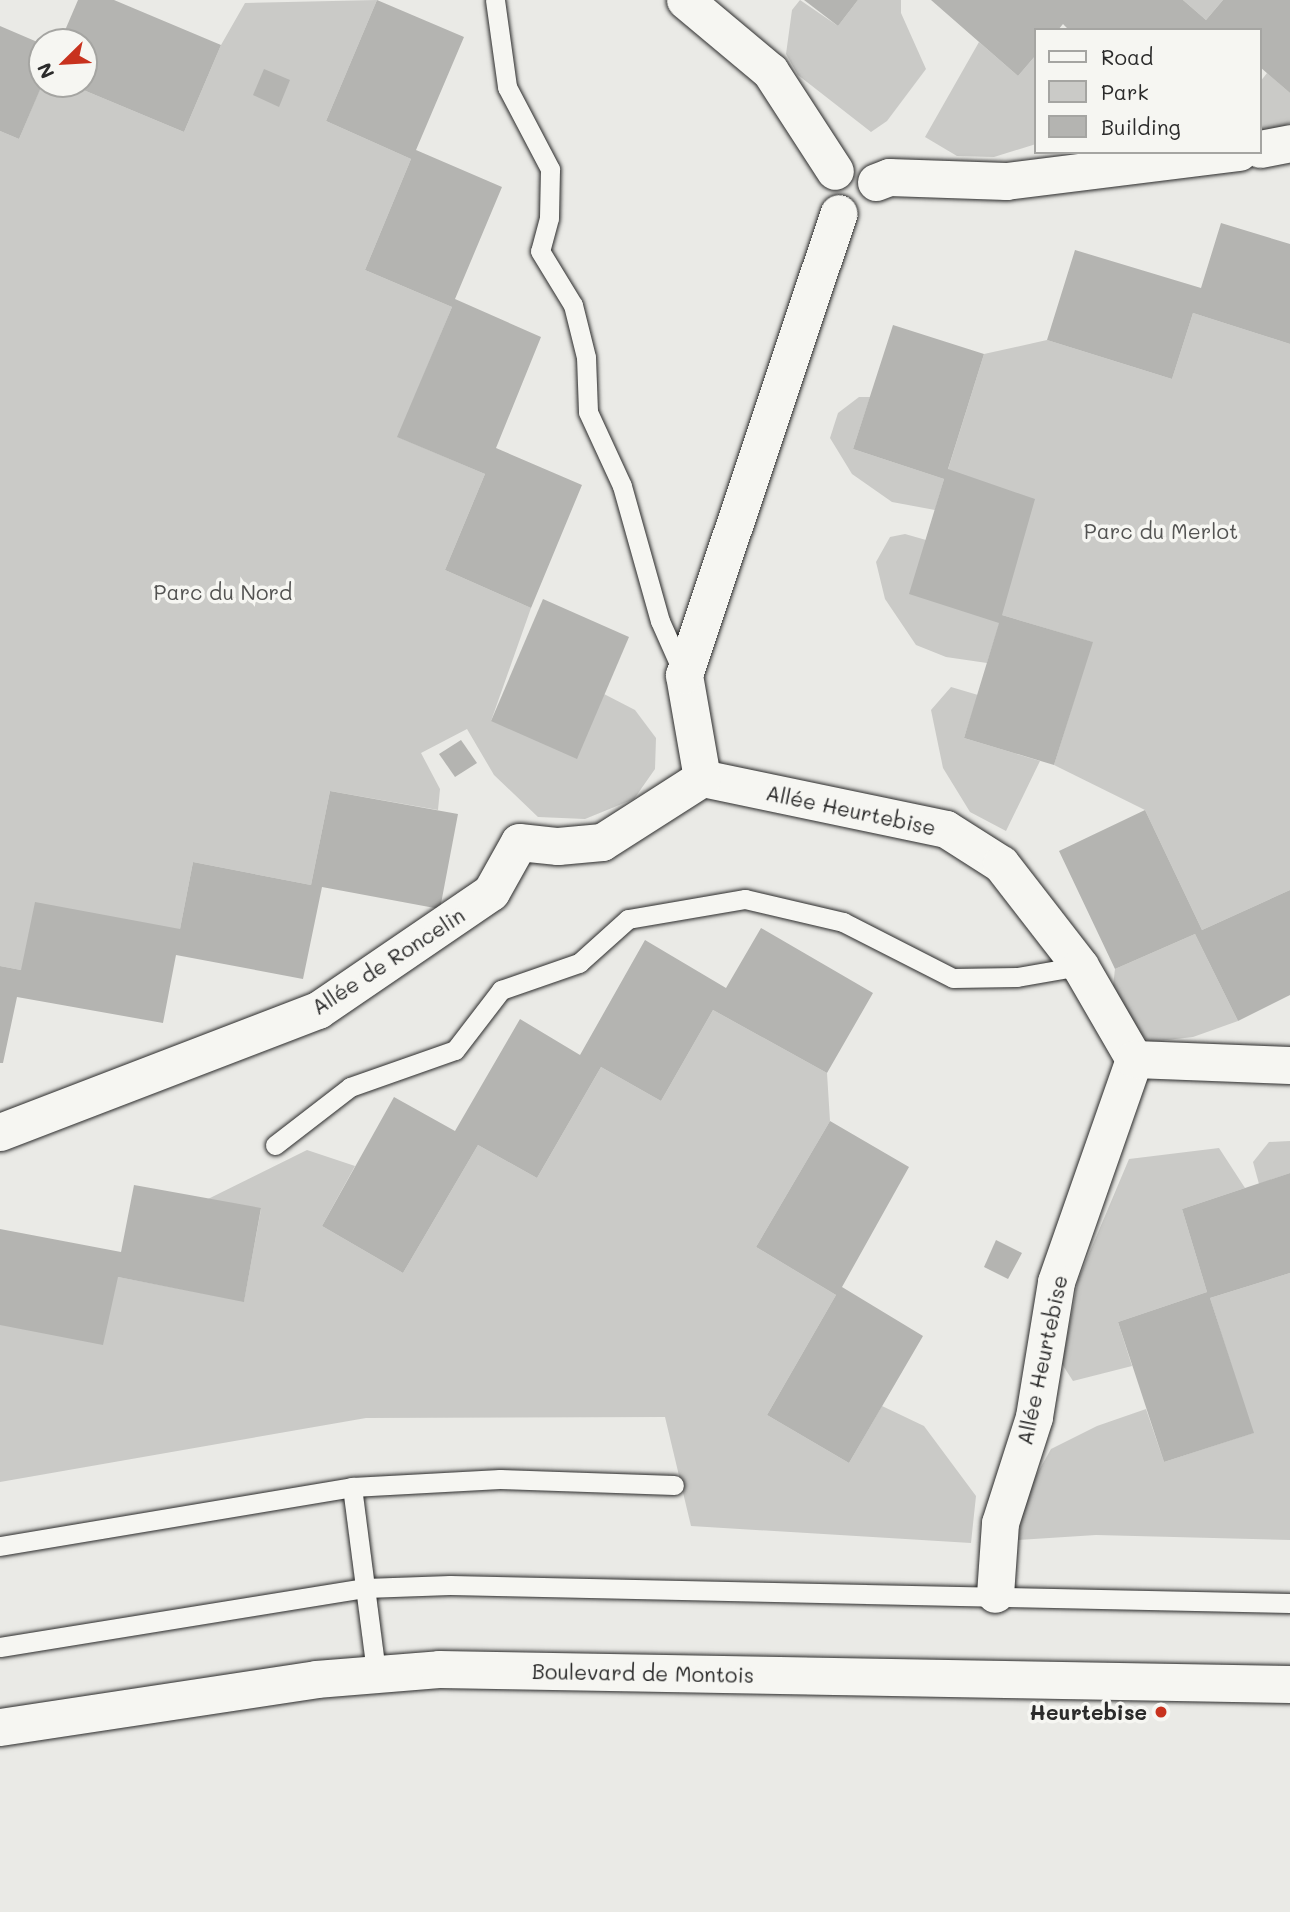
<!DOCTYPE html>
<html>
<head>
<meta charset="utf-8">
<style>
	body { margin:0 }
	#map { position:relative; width:1290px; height:1912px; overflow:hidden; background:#eaeae6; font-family:Mali,sans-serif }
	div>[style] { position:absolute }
	.green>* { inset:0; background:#cacac7 }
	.building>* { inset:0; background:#b4b4b1 }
	.roads { filter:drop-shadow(0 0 2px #2b2b2b) drop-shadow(0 0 2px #2b2b2b) }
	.service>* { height:19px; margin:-9.5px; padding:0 9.5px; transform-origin:9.5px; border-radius:9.5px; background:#f6f6f2 }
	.minor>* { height:37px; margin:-18.5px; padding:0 18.5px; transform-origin:18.5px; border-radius:18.5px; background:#f6f6f2 }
	.dots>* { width:19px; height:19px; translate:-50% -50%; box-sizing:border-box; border:4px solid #f6f6f2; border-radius:50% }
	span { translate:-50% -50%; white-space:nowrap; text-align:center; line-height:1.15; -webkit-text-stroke:7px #f6f6f2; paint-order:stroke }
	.park-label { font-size:21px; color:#535352 }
	.street-label { font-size:21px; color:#2b2b2b }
	.poi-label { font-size:21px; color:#2b2b2b; font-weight:700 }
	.right { translate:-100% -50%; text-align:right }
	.legend { position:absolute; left:1034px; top:28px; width:228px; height:126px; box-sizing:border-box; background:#f6f6f2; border:2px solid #a5a5a2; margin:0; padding:9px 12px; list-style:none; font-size:21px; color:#2b2b2b }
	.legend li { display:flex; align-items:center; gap:14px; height:35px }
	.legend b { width:35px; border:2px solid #a5a5a2 }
	.north { position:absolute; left:28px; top:28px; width:70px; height:70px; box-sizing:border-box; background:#f6f6f2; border:2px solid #a5a5a2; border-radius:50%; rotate:246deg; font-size:19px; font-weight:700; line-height:28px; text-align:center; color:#2b2b2b }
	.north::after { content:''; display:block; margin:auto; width:24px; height:32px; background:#c8321e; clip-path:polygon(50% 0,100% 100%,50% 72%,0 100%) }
</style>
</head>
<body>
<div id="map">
	<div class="green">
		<i style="clip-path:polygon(377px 0,326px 121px,411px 159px,365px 270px,452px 307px,398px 437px,485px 474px,445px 570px,531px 608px,491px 721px,604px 694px,635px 710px,656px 738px,655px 769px,634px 799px,585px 819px,538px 817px,494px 775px,467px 729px,421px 753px,440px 789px,438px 810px,330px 791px,311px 885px,193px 862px,180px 929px,21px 970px,0 966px,0 131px,19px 139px,42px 84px,69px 84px,184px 132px,221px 45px,245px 3px)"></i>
		<i style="clip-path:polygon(800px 0,838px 26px,858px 0,901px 0,901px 13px,926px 69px,887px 121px,871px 132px,798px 75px,786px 54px,792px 10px)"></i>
		<i style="clip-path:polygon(1183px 0,1223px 0,1206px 20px)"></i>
		<i style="clip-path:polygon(979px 42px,1018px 76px,1036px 55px,1036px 144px,994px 157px,957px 156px,925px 137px)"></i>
		<i style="clip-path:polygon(1267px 73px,1290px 93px,1290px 123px,1260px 136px,1260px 82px)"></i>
		<i style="clip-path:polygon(1193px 313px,1290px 344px,1290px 890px,1202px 930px,1145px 810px,1054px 765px,1092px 642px,1002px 615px,987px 663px,946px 657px,916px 645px,885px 599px,876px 562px,890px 537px,905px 534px,926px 540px,984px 354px,1047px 340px,1172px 379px)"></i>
		<i style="clip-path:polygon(859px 397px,870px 397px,853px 449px,944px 479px,935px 510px,892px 502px,852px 474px,830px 438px,838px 413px)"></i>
		<i style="clip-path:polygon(951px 687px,978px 695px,964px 738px,1040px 761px,1006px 831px,970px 812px,943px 768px,931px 710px)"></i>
		<i style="clip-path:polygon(1195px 934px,1238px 1021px,1193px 1037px,1150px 1042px,1123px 1020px,1113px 986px,1115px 969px)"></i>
		<i style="clip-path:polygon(713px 1010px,827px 1073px,830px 1121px,756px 1247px,836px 1295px,767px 1415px,849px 1463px,882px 1406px,924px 1426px,976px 1496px,971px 1543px,691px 1526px,665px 1417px,366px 1418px,0 1482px,0 1325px,118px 1277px,244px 1301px,261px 1209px,208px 1199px,307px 1150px,355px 1166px,322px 1226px,403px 1273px,478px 1145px,537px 1178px,601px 1067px,661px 1101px)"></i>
		<i style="clip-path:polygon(1290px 1141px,1290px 1173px,1259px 1184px,1253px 1162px,1269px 1142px)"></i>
		<i style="clip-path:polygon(1219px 1148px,1245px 1188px,1182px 1209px,1207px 1292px,1118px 1322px,1132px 1366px,1073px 1381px,1062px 1364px,1078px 1280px,1129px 1159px)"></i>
		<i style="clip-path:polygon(1290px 1273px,1290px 1540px,1096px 1535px,1018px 1540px,1024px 1497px,1051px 1449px,1097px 1426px,1146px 1409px,1164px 1462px,1253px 1433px,1210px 1298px)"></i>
	</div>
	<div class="building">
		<i style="clip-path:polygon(78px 0,114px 0,221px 45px,184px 132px,69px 84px,84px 84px,84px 42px,60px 42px)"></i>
		<i style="clip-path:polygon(377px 0,464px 37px,416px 150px,502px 187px,455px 299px,541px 337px,496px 448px,582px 485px,531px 608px,445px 570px,485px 474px,397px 437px,452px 307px,365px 270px,411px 159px,326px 121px)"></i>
		<i style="clip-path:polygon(804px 0,858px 0,838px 26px)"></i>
		<i style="clip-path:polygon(931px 0,1183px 0,1206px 20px,1223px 0,1290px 0,1290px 93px,1260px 67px,1260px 30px,1069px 30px,1063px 24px,1058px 30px,1036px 30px,1036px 55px,1018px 76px)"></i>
		<i style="clip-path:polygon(0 26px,42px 44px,42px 85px,19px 139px,0 131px)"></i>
		<i style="clip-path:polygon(264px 69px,290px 80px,279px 107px,253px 95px)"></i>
		<i style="clip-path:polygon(1221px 223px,1290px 244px,1290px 344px,1193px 313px,1172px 379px,1047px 340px,1075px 250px,1201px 288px)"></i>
		<i style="clip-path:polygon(893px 325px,984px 354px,948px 469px,1035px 499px,1002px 615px,1093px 642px,1054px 765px,964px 738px,999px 623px,909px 594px,944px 479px,853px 449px)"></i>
		<i style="clip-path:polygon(543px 599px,629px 637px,577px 759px,491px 721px)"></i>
		<i style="clip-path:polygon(461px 740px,477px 763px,455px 777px,439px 754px)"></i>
		<i style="clip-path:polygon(330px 791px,458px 814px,440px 909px,322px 887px,303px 979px,176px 955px,163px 1023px,17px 997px,3px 1063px,0 1063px,0 966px,21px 970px,35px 902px,180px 929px,193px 862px,311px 885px)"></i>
		<i style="clip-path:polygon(1145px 810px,1202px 930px,1290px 890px,1290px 995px,1238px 1021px,1195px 934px,1115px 969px,1059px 851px)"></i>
		<i style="clip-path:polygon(761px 928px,873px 993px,827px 1073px,713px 1010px,661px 1101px,601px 1067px,537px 1178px,478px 1145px,403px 1273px,322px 1226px,394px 1097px,455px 1131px,520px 1019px,580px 1055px,645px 940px,726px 988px)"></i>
		<i style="clip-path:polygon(830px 1121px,909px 1167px,842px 1287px,923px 1336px,849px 1463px,767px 1415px,836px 1295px,756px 1247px)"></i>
		<i style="clip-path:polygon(1290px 1173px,1290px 1273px,1210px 1298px,1254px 1433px,1164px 1462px,1118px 1322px,1207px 1292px,1182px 1209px)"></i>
		<i style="clip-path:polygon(134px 1185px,261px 1208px,244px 1302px,118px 1277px,103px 1345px,0 1325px,0 1229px,121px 1252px)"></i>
		<i style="clip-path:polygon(996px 1240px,1022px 1253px,1008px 1279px,984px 1267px)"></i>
	</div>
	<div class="roads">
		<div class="service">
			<i style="left:495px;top:0;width:88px;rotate:82.1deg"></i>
			<i style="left:507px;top:87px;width:93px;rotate:62.3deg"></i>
			<i style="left:550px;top:169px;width:49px;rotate:91.2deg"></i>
			<i style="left:549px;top:218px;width:34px;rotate:105deg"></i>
			<i style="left:540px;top:251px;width:63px;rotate:58.6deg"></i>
			<i style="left:573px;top:305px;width:54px;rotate:76deg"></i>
			<i style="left:586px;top:357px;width:55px;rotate:87.9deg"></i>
			<i style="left:588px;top:412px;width:81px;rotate:65.3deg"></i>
			<i style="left:622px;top:486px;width:140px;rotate:74.3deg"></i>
			<i style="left:660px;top:621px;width:59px;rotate:66deg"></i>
			<i style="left:275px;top:1145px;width:95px;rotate:-37.7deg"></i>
			<i style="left:350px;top:1087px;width:111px;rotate:-19.4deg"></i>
			<i style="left:455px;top:1050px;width:76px;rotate:-52.5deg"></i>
			<i style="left:501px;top:990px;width:83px;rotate:-19.1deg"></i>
			<i style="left:579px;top:963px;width:66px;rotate:-41.9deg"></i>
			<i style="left:628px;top:919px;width:119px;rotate:-9.7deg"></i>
			<i style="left:745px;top:899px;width:101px;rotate:13.2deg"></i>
			<i style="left:843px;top:922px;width:123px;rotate:27deg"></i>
			<i style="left:953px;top:978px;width:64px;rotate:-0.9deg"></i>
			<i style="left:1017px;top:977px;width:64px;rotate:-9.9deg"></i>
			<i style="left:352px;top:1487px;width:187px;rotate:82.6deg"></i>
			<i style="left:0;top:1546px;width:357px;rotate:-9.5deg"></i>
			<i style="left:352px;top:1487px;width:148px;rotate:-3.1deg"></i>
			<i style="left:500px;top:1479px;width:174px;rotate:2deg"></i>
			<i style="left:0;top:1647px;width:370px;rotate:-9.2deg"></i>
			<i style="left:365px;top:1588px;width:85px;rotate:-2deg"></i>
			<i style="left:450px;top:1585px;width:840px;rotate:1.23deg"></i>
		</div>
		<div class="minor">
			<i style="left:685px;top:0;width:111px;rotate:39.9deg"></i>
			<i style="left:770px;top:71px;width:119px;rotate:57deg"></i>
			<i style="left:1260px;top:149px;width:31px;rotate:-11deg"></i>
			<i style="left:876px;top:182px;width:14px;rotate:-21deg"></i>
			<i style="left:889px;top:177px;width:117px;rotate:2deg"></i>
			<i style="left:1006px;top:181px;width:235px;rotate:-7.1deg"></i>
			<i style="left:702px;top:778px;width:249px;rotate:11.8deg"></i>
			<i style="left:946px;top:829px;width:65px;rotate:32.5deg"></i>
			<i style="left:1001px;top:864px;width:129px;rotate:52.2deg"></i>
			<i style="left:1080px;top:966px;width:108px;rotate:59.9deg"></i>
			<i style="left:1134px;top:1059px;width:236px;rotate:109.3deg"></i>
			<i style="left:1056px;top:1282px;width:137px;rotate:99.3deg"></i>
			<i style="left:1034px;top:1417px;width:111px;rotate:107.8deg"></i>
			<i style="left:1000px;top:1523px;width:71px;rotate:94deg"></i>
			<i style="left:702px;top:778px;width:105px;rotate:-99.9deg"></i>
			<i style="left:684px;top:675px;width:487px;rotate:-71.5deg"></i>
			<i style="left:1134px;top:1059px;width:156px;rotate:2.2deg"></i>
			<i style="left:0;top:1132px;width:341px;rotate:-21deg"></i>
			<i style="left:318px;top:1010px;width:209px;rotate:-34.3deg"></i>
			<i style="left:491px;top:892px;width:57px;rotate:-60.8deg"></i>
			<i style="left:519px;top:842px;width:39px;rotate:6deg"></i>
			<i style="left:558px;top:846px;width:44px;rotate:-5.2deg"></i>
			<i style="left:602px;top:842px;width:119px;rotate:-32.6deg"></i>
			<i style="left:0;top:1727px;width:320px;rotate:-8.6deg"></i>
			<i style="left:316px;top:1679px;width:123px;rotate:-4.6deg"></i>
			<i style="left:439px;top:1669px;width:851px;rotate:1.01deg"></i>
		</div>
	</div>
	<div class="dots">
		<i style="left:1161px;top:1712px;background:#c8321e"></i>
	</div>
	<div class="park-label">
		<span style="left:1161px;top:531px">Parc du Merlot</span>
		<span style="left:223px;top:592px">Parc du Nord</span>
	</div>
	<div class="street-label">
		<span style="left:851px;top:810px;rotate:12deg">Allée Heurtebise</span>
		<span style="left:388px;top:961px;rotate:-33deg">Allée de Roncelin</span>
		<span style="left:1042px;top:1360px;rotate:-78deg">Allée Heurtebise</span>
		<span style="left:643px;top:1673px;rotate:1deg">Boulevard de Montois</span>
	</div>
	<div class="poi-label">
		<span class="right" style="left:1147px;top:1712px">Heurtebise</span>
	</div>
	<ul class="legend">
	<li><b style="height:9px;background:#f6f6f2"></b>Road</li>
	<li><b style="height:19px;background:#cacac7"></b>Park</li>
	<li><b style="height:19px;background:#b4b4b1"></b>Building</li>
	</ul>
	<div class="north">N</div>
</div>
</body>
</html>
